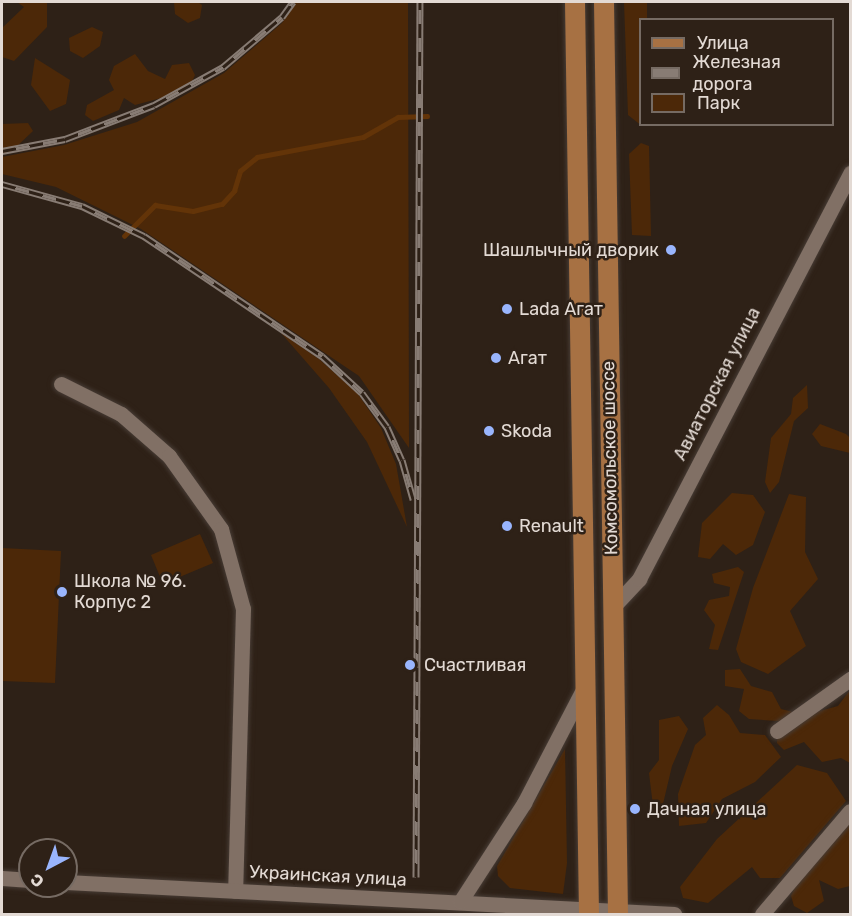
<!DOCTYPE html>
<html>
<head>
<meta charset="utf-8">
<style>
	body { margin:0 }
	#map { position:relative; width:852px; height:916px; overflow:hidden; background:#2e2117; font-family:Rubik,sans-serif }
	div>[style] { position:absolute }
	.green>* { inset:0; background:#4c2808 }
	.stream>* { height:4.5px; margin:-2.25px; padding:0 2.25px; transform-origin:2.25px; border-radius:2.25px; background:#633408 }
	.roads { filter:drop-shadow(0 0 2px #473c35) drop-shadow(0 0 2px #473c35) }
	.minor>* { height:15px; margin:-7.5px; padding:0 7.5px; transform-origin:7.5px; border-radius:7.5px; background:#817065 }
	.major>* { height:20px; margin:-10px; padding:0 10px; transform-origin:10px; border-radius:10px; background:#a77143 }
	.rail>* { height:7px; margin-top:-3.5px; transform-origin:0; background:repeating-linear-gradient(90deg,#2e2117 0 14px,#887c74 0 28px); box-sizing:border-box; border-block:2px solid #887c74 }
	.dots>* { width:16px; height:16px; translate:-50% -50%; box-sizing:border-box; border:3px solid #2e2117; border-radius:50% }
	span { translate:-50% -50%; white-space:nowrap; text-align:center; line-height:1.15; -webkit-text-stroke:5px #2e2117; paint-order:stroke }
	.poi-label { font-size:18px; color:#e3dad4 }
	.right { translate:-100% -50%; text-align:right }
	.left { translate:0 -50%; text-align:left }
	.street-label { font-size:18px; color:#e3dad4 }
	.frame { position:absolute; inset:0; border:3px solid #e3dad4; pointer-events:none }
	.legend { position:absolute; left:639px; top:18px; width:195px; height:108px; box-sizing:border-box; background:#2e2117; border:2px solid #766b63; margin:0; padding:8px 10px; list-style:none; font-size:18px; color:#e3dad4 }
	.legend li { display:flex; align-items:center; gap:12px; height:30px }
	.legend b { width:30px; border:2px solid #766b63 }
	.north { position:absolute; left:18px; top:838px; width:60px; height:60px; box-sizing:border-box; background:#2e2117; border:2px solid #766b63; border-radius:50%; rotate:221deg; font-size:16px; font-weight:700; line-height:24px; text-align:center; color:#e3dad4 }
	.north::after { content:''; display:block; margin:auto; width:21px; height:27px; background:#99b5fd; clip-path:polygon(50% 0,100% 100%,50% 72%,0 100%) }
</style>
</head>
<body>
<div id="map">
	<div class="green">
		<i style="clip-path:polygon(17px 2px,47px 2px,47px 27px,14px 61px,2px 57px,2px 28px,24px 7px)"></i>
		<i style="clip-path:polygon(174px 2px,198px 2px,202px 5px,200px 18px,188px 23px,175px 14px)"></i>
		<i style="clip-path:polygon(296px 2px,408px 2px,409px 448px,359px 376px,141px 229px,56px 187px,2px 174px,2px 157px,64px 145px,137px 122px,224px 73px,282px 23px)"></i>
		<i style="clip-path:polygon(624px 2px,647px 2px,647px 19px,640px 20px,642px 126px,628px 115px)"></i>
		<i style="clip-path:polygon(92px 27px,103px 32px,100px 46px,83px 58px,70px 51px,69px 38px)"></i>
		<i style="clip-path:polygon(135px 54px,148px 71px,165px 79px,172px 65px,189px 63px,195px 75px,190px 86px,180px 93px,135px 105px,124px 98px,119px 110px,93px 121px,85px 115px,87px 105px,114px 90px,109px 80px,114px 66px)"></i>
		<i style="clip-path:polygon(35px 58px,70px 80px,66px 104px,50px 111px,31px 85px)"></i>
		<i style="clip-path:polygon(28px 123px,33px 131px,11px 152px,2px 154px,2px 124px)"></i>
		<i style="clip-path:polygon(641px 143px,649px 146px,651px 236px,632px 235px,629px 154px)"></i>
		<i style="clip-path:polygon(281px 333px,319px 359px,358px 394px,381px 428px,396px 464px,407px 527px,367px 442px,329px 388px)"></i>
		<i style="clip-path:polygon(807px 385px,808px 408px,794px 421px,779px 482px,770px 493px,765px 482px,771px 438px,791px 414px,793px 398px)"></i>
		<i style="clip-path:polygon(820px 424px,846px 434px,850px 438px,850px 453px,821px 446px,812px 434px)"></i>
		<i style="clip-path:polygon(732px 493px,753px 495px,765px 512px,753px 545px,736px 555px,723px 544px,710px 559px,698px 557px,702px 523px)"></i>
		<i style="clip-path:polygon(789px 494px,806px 497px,805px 552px,818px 579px,790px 611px,806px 646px,768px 674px,741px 662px,736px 649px,753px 588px)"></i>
		<i style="clip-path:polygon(200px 534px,213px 563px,163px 584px,151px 555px)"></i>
		<i style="clip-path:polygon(2px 548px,61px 551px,55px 683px,2px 681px)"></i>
		<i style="clip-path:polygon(738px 567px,744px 572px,718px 650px,709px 649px,715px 625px,704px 610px,709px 600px,729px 596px,730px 587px,714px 583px,712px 574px)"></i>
		<i style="clip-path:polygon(740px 669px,751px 686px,772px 692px,781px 709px,805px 715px,838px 706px,850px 690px,850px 763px,841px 758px,822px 762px,804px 742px,784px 750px,777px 743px,778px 721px,749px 719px,739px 711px,744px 689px,725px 686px,725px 670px)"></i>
		<i style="clip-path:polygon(717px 705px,729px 715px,740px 733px,765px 735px,781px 757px,755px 782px,722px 799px,706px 823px,679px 826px,678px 794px,695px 745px,706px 735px,703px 718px)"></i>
		<i style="clip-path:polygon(679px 716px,688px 729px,672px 766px,663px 804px,653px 806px,649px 773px,659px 760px,659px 720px)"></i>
		<i style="clip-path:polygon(565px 749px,567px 863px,563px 894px,510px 888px,498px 876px,497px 866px)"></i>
		<i style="clip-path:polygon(797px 765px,827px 773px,846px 801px,780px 878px,760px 878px,752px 867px,708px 903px,683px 898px,680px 887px,717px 839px)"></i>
		<i style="clip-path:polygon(850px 823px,850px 886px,838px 889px,819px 880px,824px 901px,807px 913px,794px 906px,791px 896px,803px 869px)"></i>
	</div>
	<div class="stream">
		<i style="left:124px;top:236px;width:44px;rotate:-45deg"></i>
		<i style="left:155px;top:205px;width:38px;rotate:9deg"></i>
		<i style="left:193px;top:211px;width:30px;rotate:-14deg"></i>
		<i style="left:222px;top:204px;width:18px;rotate:-47deg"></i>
		<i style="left:234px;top:191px;width:21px;rotate:-73deg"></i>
		<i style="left:240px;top:171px;width:22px;rotate:-39deg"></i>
		<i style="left:257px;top:157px;width:108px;rotate:-10.7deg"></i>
		<i style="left:363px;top:137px;width:40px;rotate:-29.7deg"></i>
		<i style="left:398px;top:117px;width:29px;rotate:-2deg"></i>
	</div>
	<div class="roads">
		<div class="minor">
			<i style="left:61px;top:384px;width:67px;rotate:26.6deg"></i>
			<i style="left:121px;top:414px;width:64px;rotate:41.2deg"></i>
			<i style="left:169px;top:456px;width:90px;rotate:54.5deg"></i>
			<i style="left:221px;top:529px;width:83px;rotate:74.6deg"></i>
			<i style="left:243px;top:609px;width:282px;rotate:91.6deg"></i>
			<i style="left:612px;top:608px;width:40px;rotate:-47deg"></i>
			<i style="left:639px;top:579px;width:458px;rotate:-62.5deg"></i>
			<i style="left:777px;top:731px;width:90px;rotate:-35.5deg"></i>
			<i style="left:2px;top:878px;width:28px;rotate:4deg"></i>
			<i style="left:66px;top:882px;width:609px;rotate:3.01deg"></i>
			<i style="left:460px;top:902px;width:118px;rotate:-57.1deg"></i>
			<i style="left:524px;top:803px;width:132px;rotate:-62.5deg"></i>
			<i style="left:762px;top:914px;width:135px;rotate:-49.5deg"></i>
		</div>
		<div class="major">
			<i style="left:575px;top:2px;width:912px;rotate:89.12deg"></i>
			<i style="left:604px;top:2px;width:912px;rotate:89.12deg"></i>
		</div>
	</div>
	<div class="rail">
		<i style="left:2px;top:151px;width:64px;rotate:-10.8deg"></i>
		<i style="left:65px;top:139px;width:95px;rotate:-20.9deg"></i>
		<i style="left:154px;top:105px;width:79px;rotate:-28.8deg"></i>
		<i style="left:223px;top:67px;width:77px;rotate:-40.3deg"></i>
		<i style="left:282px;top:17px;width:19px;rotate:-54deg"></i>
		<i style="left:2px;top:184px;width:83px;rotate:15.4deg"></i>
		<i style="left:82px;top:206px;width:69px;rotate:25.8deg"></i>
		<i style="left:144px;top:236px;width:215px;rotate:34deg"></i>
		<i style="left:322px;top:356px;width:54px;rotate:42.8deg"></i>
		<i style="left:362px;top:393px;width:42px;rotate:53.7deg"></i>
		<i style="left:387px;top:427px;width:36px;rotate:66deg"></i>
		<i style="left:402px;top:460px;width:41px;rotate:74.2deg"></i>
		<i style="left:416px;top:877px;width:875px;rotate:-89.74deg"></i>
	</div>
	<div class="dots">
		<i style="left:671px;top:250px;background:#99b5fd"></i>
		<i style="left:507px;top:309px;background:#99b5fd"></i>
		<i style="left:496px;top:358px;background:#99b5fd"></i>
		<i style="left:489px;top:431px;background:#99b5fd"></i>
		<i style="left:507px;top:526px;background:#99b5fd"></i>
		<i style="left:62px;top:592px;background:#99b5fd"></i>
		<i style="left:410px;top:665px;background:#99b5fd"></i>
		<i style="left:635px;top:809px;background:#99b5fd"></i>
	</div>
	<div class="poi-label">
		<span class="right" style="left:659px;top:250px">Шашлычный дворик</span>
		<span class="left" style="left:519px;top:309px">Lada Агат</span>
		<span class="left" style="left:508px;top:358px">Агат</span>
		<span class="left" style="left:501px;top:431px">Skoda</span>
		<span class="left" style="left:519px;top:526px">Renault</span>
		<span class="left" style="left:74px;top:592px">Школа № 96.<br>Корпус 2</span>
		<span class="left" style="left:424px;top:665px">Счастливая</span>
		<span class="left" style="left:647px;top:809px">Дачная улица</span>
	</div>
	<div class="street-label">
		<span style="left:717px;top:384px;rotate:-63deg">Авиаторская улица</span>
		<span style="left:610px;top:458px;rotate:-91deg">Комсомольское шоссе</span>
		<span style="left:328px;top:876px;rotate:3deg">Украинская улица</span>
	</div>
	<div class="frame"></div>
	<ul class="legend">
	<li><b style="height:8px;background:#a77143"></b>Улица</li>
	<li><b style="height:8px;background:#887c74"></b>Железная дорога</li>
	<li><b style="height:16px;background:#4c2808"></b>Парк</li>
	</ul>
	<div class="north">С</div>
</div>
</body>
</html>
